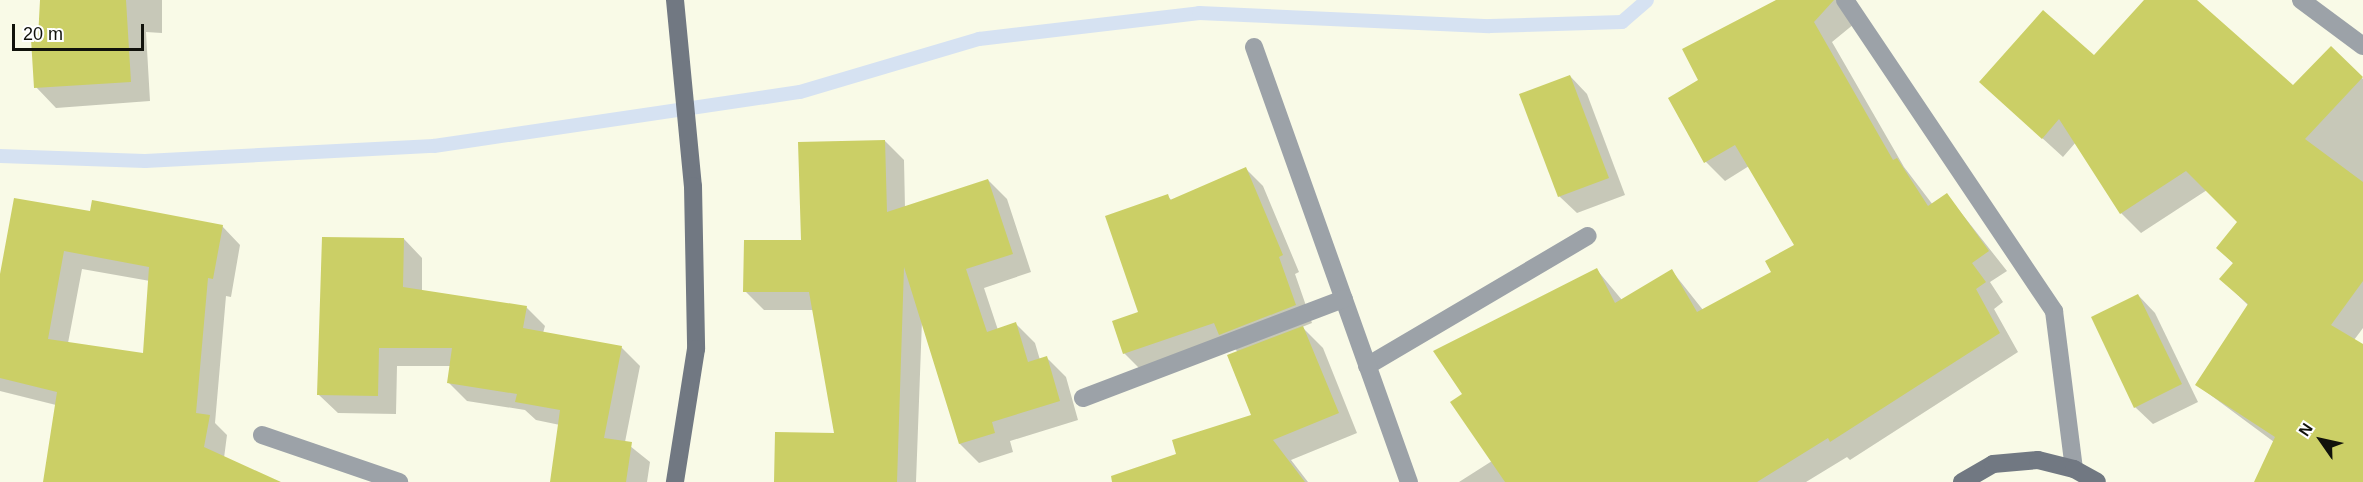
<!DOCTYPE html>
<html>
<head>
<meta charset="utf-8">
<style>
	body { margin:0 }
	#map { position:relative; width:2363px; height:482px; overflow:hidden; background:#f9fae7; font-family:Arial,sans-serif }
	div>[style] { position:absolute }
	.shadow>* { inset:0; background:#0003 }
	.stream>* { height:14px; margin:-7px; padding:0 7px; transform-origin:7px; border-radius:7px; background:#d6e2f2 }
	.building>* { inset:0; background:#cbcf66 }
	.lane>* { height:18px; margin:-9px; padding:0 9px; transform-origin:9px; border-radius:9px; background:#9ca2a8 }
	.street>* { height:18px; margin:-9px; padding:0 9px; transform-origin:9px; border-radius:9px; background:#9ca2a8 }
	.secondary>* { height:18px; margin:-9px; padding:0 9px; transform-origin:9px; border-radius:9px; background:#717882 }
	span { translate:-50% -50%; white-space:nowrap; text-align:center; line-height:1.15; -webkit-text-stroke:6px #fff; paint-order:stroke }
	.north { position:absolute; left:2291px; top:410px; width:60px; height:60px; -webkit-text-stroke:4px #fff; paint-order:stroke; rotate:304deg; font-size:16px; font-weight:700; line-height:24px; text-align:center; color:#11120b }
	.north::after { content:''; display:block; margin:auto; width:21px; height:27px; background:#11120b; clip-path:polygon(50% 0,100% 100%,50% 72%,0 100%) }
	.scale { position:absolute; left:12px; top:24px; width:132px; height:27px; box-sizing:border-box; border:3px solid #11120b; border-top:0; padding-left:8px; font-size:18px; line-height:21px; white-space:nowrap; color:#11120b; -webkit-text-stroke:4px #fff; paint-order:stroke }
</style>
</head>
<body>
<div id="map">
	<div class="shadow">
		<i style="clip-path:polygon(41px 0,162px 0,162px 33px,146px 32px,150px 101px,56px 108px,36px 87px)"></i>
		<i style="clip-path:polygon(1778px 0,1854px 0,1854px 24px,1832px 42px,1904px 167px,1933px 205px,1947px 195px,2007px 271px,1990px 282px,2003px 302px,1994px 309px,2018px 352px,1850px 460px,1847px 457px,1806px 482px,1459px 482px,1492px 461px,1464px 394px,1597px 270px,1622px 300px,1672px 271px,1703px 310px,1773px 273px,1796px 246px,1749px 166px,1725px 181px,1706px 162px,1700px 81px)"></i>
		<i style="clip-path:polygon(2146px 0,2195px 0,2293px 87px,2331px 48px,2363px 79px,2363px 328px,2354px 340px,2363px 345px,2363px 482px,2256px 482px,2274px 442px,2197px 385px,2249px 306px,2221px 279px,2234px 264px,2218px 248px,2239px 222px,2207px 190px,2141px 233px,2121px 213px,2076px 142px,2063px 157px,1981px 82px,2095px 57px)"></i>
		<i style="clip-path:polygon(1570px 76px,1587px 94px,1625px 195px,1577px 213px,1559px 196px)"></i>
		<i style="clip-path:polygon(885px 141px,904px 160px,905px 208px,988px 180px,1007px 199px,1031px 272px,984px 288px,998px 330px,1016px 324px,1035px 343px,1040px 360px,1047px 358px,1066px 377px,1078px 420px,1010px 441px,1013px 452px,979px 463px,960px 444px,922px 320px,916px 482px,775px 482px,835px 435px,814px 310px,764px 310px,745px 291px,802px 242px)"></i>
		<i style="clip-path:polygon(1246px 169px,1263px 186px,1299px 272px,1295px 274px,1312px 323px,1302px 327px,1323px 348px,1357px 433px,1291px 460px,1308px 482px,1166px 482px,1253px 415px,1239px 353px,1227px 341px,1141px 370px,1124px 353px,1140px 313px,1167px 195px,1172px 201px)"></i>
		<i style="clip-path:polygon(evenodd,91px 212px,222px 226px,240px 245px,231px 297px,226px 296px,215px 423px,227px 435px,224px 458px,277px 482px,44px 482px,56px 405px,0 391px,0 283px,91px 212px,82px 269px,150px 281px,144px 355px,68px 343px,82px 269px)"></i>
		<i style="clip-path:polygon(404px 239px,422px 258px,422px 292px,526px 307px,545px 326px,543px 333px,621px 347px,640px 366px,625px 442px,650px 462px,647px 482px,552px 482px,560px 425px,536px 420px,525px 410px,467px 401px,449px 383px,451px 366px,397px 366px,396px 414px,338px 413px,319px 395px)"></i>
		<i style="clip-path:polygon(2138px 295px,2155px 313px,2198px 402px,2153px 424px,2135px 407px)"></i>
	</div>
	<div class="stream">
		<i style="left:0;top:156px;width:145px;rotate:2deg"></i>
		<i style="left:145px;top:161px;width:289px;rotate:-3deg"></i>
		<i style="left:434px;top:146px;width:370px;rotate:-8.4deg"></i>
		<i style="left:800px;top:92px;width:187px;rotate:-16.5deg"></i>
		<i style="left:979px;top:39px;width:222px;rotate:-6.7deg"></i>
		<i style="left:1199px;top:13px;width:291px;rotate:2.6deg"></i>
		<i style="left:1490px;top:26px;width:132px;rotate:-1.7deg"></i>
		<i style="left:1622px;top:22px;width:33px;rotate:-41deg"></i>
	</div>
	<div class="building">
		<i style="clip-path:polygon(40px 0,126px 0,131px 82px,34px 88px,31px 39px,38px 38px)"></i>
		<i style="clip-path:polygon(1776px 0,1834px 0,1814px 22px,1893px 160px,1897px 158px,1928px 206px,1947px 193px,1989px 251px,1972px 263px,1986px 282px,1976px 289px,2000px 333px,1830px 442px,1828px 438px,1757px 482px,1505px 482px,1450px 402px,1462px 394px,1433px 351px,1597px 268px,1615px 303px,1672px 269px,1697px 312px,1771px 272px,1765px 261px,1794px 245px,1735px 145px,1704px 163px,1668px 98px,1698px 80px,1682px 49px)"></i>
		<i style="clip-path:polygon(2144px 0,2197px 0,2293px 85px,2331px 46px,2363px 77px,2305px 139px,2363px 182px,2363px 281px,2331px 325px,2363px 344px,2363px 482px,2254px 482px,2275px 437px,2195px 385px,2248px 304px,2219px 279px,2233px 263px,2216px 248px,2237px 222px,2186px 171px,2120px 214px,2059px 119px,2042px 139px,1979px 82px,2043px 10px,2094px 55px)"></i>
		<i style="clip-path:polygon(1570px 75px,1609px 178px,1558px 197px,1519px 94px)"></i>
		<i style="clip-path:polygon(885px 140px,887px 212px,988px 179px,1013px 254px,966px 269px,987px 332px,1016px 322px,1028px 362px,1047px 356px,1060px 401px,992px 422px,995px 433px,959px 444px,904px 267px,897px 482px,774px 482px,775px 432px,834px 433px,809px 292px,743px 292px,744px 240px,801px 240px,798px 142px)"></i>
		<i style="clip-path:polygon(1246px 167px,1283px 255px,1279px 257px,1296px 305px,1219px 335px,1214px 323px,1123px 354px,1112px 321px,1138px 312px,1105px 216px,1168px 194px,1170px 200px)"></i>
		<i style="clip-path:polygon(evenodd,14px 198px,90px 211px,92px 200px,223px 225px,213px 279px,208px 278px,196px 413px,210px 415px,204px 447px,281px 482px,43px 482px,57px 392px,0 378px,0 274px,14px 198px,64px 251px,149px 267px,143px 353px,48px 339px,64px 251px)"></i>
		<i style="clip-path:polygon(322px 237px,404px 238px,403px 287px,527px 306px,523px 328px,622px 346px,604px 438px,632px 442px,626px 482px,550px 482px,560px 410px,515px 402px,517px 394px,447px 383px,452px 348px,379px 348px,378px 396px,317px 395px)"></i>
		<i style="clip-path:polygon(2138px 294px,2182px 384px,2134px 408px,2091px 317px)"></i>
		<i style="clip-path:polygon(1303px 326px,1339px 413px,1273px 440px,1305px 482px,1112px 482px,1111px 476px,1176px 454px,1172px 440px,1251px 415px,1227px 355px)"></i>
	</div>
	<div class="lane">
		<i style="left:1367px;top:366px;width:256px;rotate:-30.5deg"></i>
	</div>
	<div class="street">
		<i style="left:1845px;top:0;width:375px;rotate:56.1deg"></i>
		<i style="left:2054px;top:311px;width:159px;rotate:82.8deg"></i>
		<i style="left:2301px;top:0;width:77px;rotate:36.6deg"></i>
		<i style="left:1254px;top:47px;width:462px;rotate:70.4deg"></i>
		<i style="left:1083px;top:398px;width:279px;rotate:-20.8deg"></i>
		<i style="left:262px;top:435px;width:145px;rotate:18.9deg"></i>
	</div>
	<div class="secondary">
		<i style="left:675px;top:0;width:187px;rotate:84.5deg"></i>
		<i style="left:693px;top:186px;width:163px;rotate:88.9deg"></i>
		<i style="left:696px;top:349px;width:135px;rotate:99deg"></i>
		<i style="left:1962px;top:482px;width:36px;rotate:-30deg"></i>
		<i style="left:1993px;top:464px;width:45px;rotate:-5.1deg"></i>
		<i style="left:2038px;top:460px;width:37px;rotate:14deg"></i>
		<i style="left:2074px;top:469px;width:26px;rotate:29deg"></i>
	</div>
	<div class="north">N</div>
	<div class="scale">20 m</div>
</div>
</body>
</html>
